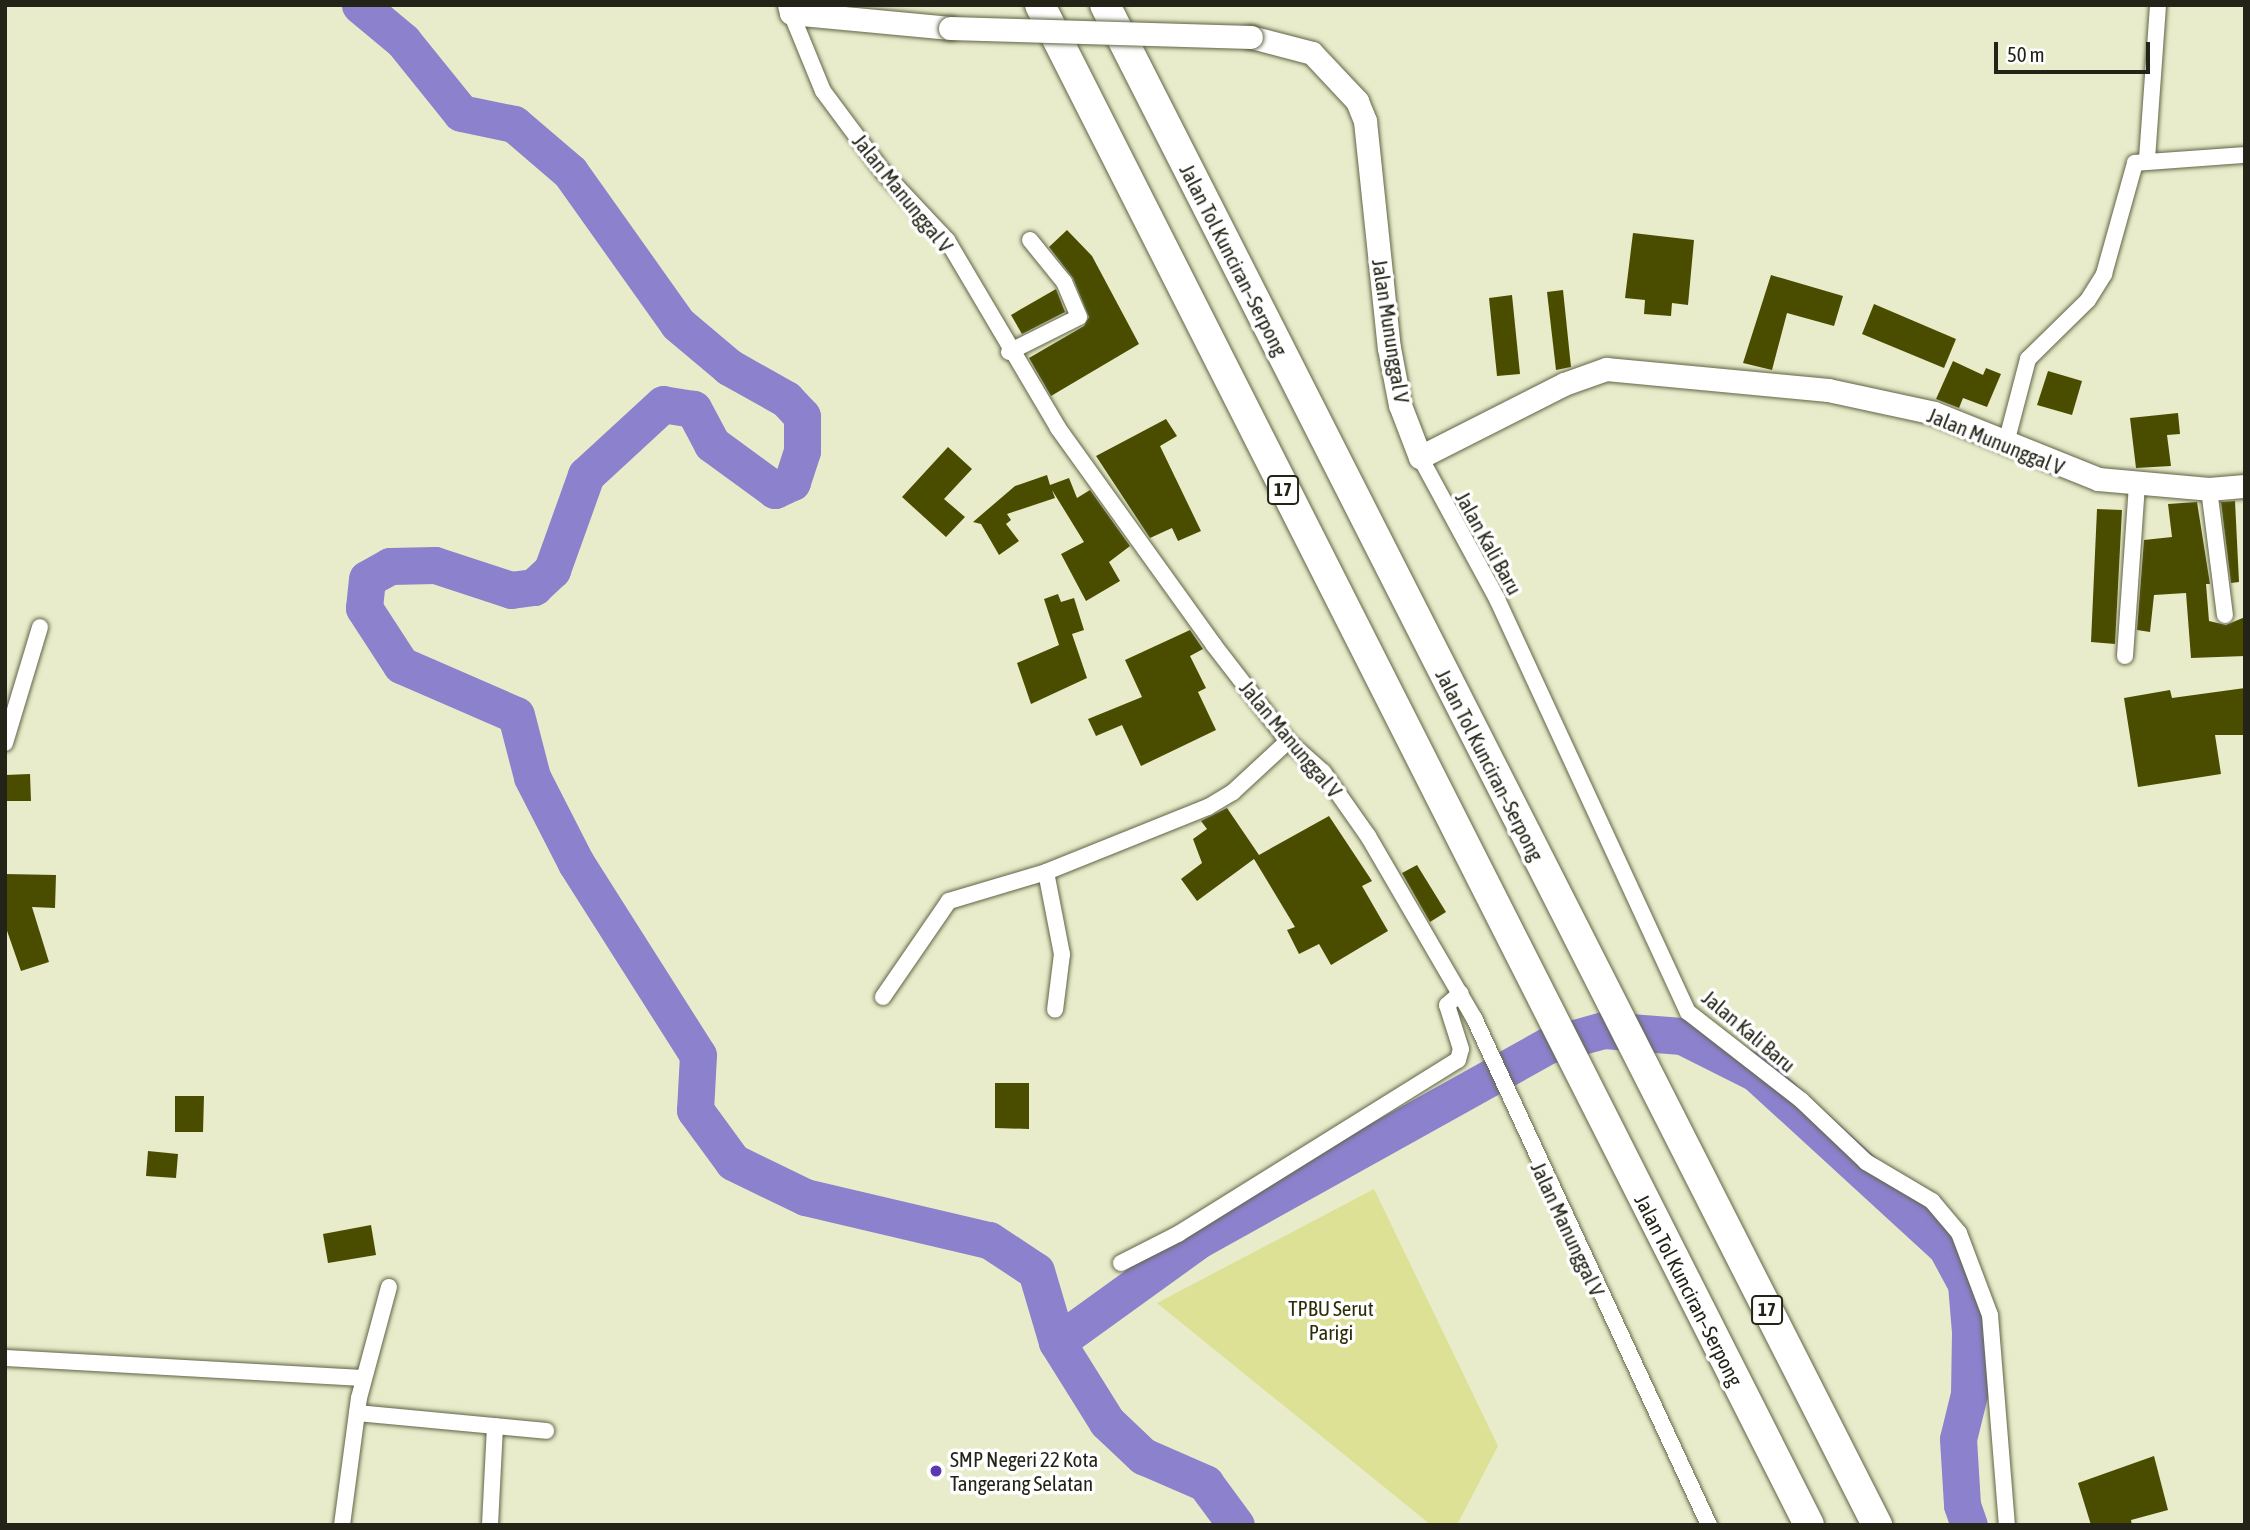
<!DOCTYPE html>
<html>
<head>
<meta charset="utf-8">
<style>
	body { margin:0 }
	#map { position:relative; width:2250px; height:1530px; overflow:hidden; background:#e9ecca; font-family:"Asap Condensed",sans-serif }
	div>[style] { position:absolute }
	.green>* { inset:0; background:#dce195 }
	.river>* { height:37px; margin:-18.5px; padding:0 18.5px; transform-origin:18.5px; border-radius:18.5px; background:#8c81cd }
	.building>* { inset:0; background:#4a4d00 }
	.roads { filter:drop-shadow(0 0 2px #616446) drop-shadow(0 0 2px #616446) }
	.street>* { height:16px; margin:-8px; padding:0 8px; transform-origin:8px; border-radius:8px; background:#fff }
	.secondary>* { height:23px; margin:-11.5px; padding:0 11.5px; transform-origin:11.5px; border-radius:11.5px; background:#fff }
	.highway>* { height:30px; margin:-15px; padding:0 15px; transform-origin:15px; border-radius:15px; background:#fff }
	.bridges { filter:drop-shadow(0 0 2px #616446) drop-shadow(0 0 2px #616446) }
	.secondary-bridge>* { height:23px; margin:-11.5px; padding:0 11.5px; transform-origin:11.5px; border-radius:11.5px; background:#fff }
	.dots>* { width:19px; height:19px; translate:-50% -50%; box-sizing:border-box; border:4px solid #fff; border-radius:50% }
	span { translate:-50% -50%; white-space:nowrap; text-align:center; line-height:1.15; -webkit-text-stroke:7px #fff; paint-order:stroke }
	.shield-label span { padding:2px 5px; background:#fff; border:2px solid; border-radius:5px; -webkit-text-stroke-width:0 }
	.shield-label { font-size:19px; color:#232417; font-weight:700 }
	.street-label { font-size:21px; color:#232417 }
	.park-label { font-size:21px; color:#2c2d06 }
	.poi-label { font-size:21px; color:#232417 }
	.left { translate:0 -50%; text-align:left }
	.frame { position:absolute; inset:0; border:7px solid #232417; pointer-events:none }
	.scale { position:absolute; left:1994px; top:42px; width:156px; height:32px; box-sizing:border-box; border:4px solid #232417; border-top:0; padding-left:9px; font-size:21px; line-height:24px; white-space:nowrap; color:#232417; -webkit-text-stroke:5px #fff; paint-order:stroke }
</style>
</head>
<body>
<div id="map">
	<div class="green">
		<i style="clip-path:polygon(1374px 1189px,1498px 1446px,1457px 1525px,1431px 1525px,1157px 1303px)"></i>
	</div>
	<div class="river">
		<i style="left:360px;top:5px;width:56px;rotate:39.9deg"></i>
		<i style="left:403px;top:41px;width:92px;rotate:51.1deg"></i>
		<i style="left:461px;top:113px;width:54px;rotate:11.7deg"></i>
		<i style="left:514px;top:124px;width:74px;rotate:40.6deg"></i>
		<i style="left:570px;top:172px;width:186px;rotate:54.6deg"></i>
		<i style="left:678px;top:324px;width:67px;rotate:40.1deg"></i>
		<i style="left:729px;top:367px;width:65px;rotate:29.3deg"></i>
		<i style="left:786px;top:399px;width:23px;rotate:47deg"></i>
		<i style="left:802px;top:416px;width:35px;rotate:90deg"></i>
		<i style="left:802px;top:451px;width:33px;rotate:108deg"></i>
		<i style="left:792px;top:482px;width:19px;rotate:155deg"></i>
		<i style="left:775px;top:490px;width:78px;rotate:-143.9deg"></i>
		<i style="left:712px;top:444px;width:40px;rotate:-118deg"></i>
		<i style="left:693px;top:409px;width:30px;rotate:-171deg"></i>
		<i style="left:663px;top:404px;width:105px;rotate:137.3deg"></i>
		<i style="left:586px;top:475px;width:101px;rotate:109.7deg"></i>
		<i style="left:552px;top:570px;width:25px;rotate:137deg"></i>
		<i style="left:534px;top:587px;width:23px;rotate:173deg"></i>
		<i style="left:511px;top:590px;width:80px;rotate:-161.8deg"></i>
		<i style="left:435px;top:565px;width:45px;rotate:178.7deg"></i>
		<i style="left:390px;top:566px;width:26px;rotate:151deg"></i>
		<i style="left:367px;top:579px;width:29px;rotate:96deg"></i>
		<i style="left:364px;top:608px;width:68px;rotate:57deg"></i>
		<i style="left:401px;top:665px;width:125px;rotate:23.5deg"></i>
		<i style="left:516px;top:715px;width:64px;rotate:75.5deg"></i>
		<i style="left:532px;top:777px;width:97px;rotate:62.9deg"></i>
		<i style="left:576px;top:863px;width:227px;rotate:57.6deg"></i>
		<i style="left:698px;top:1055px;width:55px;rotate:93.1deg"></i>
		<i style="left:695px;top:1110px;width:64px;rotate:53.8deg"></i>
		<i style="left:733px;top:1162px;width:80px;rotate:25.9deg"></i>
		<i style="left:805px;top:1197px;width:189px;rotate:13.2deg"></i>
		<i style="left:989px;top:1240px;width:56px;rotate:33.4deg"></i>
		<i style="left:1036px;top:1271px;width:74px;rotate:73.5deg"></i>
		<i style="left:1057px;top:1342px;width:176px;rotate:-35.8deg"></i>
		<i style="left:1200px;top:1239px;width:399px;rotate:-29.1deg"></i>
		<i style="left:1549px;top:1045px;width:57px;rotate:-15.3deg"></i>
		<i style="left:1604px;top:1030px;width:78px;rotate:4.4deg"></i>
		<i style="left:1682px;top:1036px;width:83px;rotate:26.6deg"></i>
		<i style="left:1756px;top:1073px;width:258px;rotate:42.5deg"></i>
		<i style="left:1946px;top:1247px;width:42px;rotate:61.6deg"></i>
		<i style="left:1966px;top:1284px;width:48px;rotate:85.2deg"></i>
		<i style="left:1970px;top:1332px;width:62px;rotate:90.9deg"></i>
		<i style="left:1969px;top:1394px;width:46px;rotate:103.7deg"></i>
		<i style="left:1958px;top:1439px;width:66px;rotate:86.5deg"></i>
		<i style="left:1962px;top:1505px;width:21px;rotate:71deg"></i>
		<i style="left:1057px;top:1342px;width:94px;rotate:58deg"></i>
		<i style="left:1107px;top:1422px;width:50px;rotate:43.4deg"></i>
		<i style="left:1143px;top:1456px;width:68px;rotate:23.5deg"></i>
		<i style="left:1205px;top:1483px;width:52px;rotate:53.6deg"></i>
	</div>
	<div class="building">
		<i style="clip-path:polygon(1067px 230px,1092px 256px,1139px 344px,1051px 396px,1029px 358px,1084px 326px,1089px 317px,1073px 278px,1049px 247px)"></i>
		<i style="clip-path:polygon(1633px 233px,1694px 240px,1688px 305px,1672px 303px,1671px 316px,1644px 314px,1645px 300px,1625px 298px)"></i>
		<i style="clip-path:polygon(1771px 275px,1843px 296px,1834px 326px,1787px 313px,1772px 370px,1743px 363px)"></i>
		<i style="clip-path:polygon(1056px 289px,1065px 312px,1022px 334px,1011px 315px)"></i>
		<i style="clip-path:polygon(1563px 290px,1571px 367px,1556px 370px,1547px 292px)"></i>
		<i style="clip-path:polygon(1512px 295px,1520px 374px,1497px 376px,1489px 298px)"></i>
		<i style="clip-path:polygon(1874px 304px,1956px 339px,1944px 368px,1862px 334px)"></i>
		<i style="clip-path:polygon(1953px 361px,1983px 375px,1986px 368px,2001px 374px,1987px 407px,1963px 398px,1959px 408px,1936px 399px)"></i>
		<i style="clip-path:polygon(2048px 371px,2082px 381px,2072px 415px,2037px 405px)"></i>
		<i style="clip-path:polygon(2178px 413px,2180px 434px,2167px 435px,2171px 466px,2136px 468px,2130px 418px)"></i>
		<i style="clip-path:polygon(1166px 419px,1177px 436px,1160px 446px,1201px 531px,1178px 541px,1172px 528px,1150px 538px,1096px 456px)"></i>
		<i style="clip-path:polygon(948px 447px,972px 469px,944px 499px,965px 517px,946px 537px,902px 497px)"></i>
		<i style="clip-path:polygon(1047px 475px,1050px 485px,1069px 478px,1077px 498px,1090px 490px,1130px 546px,1109px 562px,1120px 581px,1086px 601px,1061px 554px,1084px 542px,1052px 490px,1055px 498px,1007px 514px,1011px 520px,1006px 524px,1019px 541px,999px 555px,981px 524px,973px 522px,1015px 486px)"></i>
		<i style="clip-path:polygon(2235px 501px,2239px 582px,2231px 583px,2221px 502px)"></i>
		<i style="clip-path:polygon(2197px 502px,2210px 584px,2206px 584px,2209px 621px,2226px 625px,2245px 617px,2245px 656px,2191px 658px,2186px 593px,2154px 595px,2150px 632px,2137px 630px,2144px 540px,2172px 537px,2168px 504px)"></i>
		<i style="clip-path:polygon(2097px 509px,2122px 510px,2115px 644px,2091px 642px)"></i>
		<i style="clip-path:polygon(1058px 594px,1061px 602px,1074px 598px,1084px 630px,1072px 634px,1087px 678px,1031px 704px,1017px 663px,1059px 645px,1044px 599px)"></i>
		<i style="clip-path:polygon(1190px 630px,1203px 649px,1190px 656px,1206px 688px,1198px 692px,1216px 730px,1141px 766px,1122px 725px,1096px 736px,1088px 719px,1142px 697px,1125px 660px)"></i>
		<i style="clip-path:polygon(2245px 688px,2245px 735px,2215px 735px,2221px 774px,2138px 787px,2124px 698px,2170px 690px,2172px 698px)"></i>
		<i style="clip-path:polygon(30px 774px,31px 801px,5px 801px,5px 775px)"></i>
		<i style="clip-path:polygon(1227px 808px,1259px 855px,1329px 816px,1372px 881px,1362px 886px,1388px 931px,1331px 965px,1319px 944px,1299px 954px,1287px 930px,1295px 927px,1254px 859px,1197px 901px,1181px 879px,1202px 863px,1193px 839px,1207px 829px,1201px 821px)"></i>
		<i style="clip-path:polygon(1417px 865px,1446px 912px,1430px 922px,1402px 873px)"></i>
		<i style="clip-path:polygon(5px 874px,56px 875px,55px 908px,32px 907px,49px 962px,21px 971px,5px 925px)"></i>
		<i style="clip-path:polygon(995px 1083px,1029px 1083px,1029px 1129px,995px 1128px)"></i>
		<i style="clip-path:polygon(175px 1096px,204px 1096px,203px 1132px,175px 1132px)"></i>
		<i style="clip-path:polygon(148px 1151px,178px 1154px,176px 1178px,146px 1176px)"></i>
		<i style="clip-path:polygon(371px 1225px,376px 1255px,328px 1263px,323px 1234px)"></i>
		<i style="clip-path:polygon(2154px 1456px,2168px 1510px,2131px 1520px,2132px 1525px,2091px 1525px,2078px 1483px)"></i>
	</div>
	<div class="roads">
		<div class="street">
			<i style="left:791px;top:13px;width:84px;rotate:67.7deg"></i>
			<i style="left:823px;top:91px;width:102px;rotate:53.4deg"></i>
			<i style="left:884px;top:173px;width:92px;rotate:46.8deg"></i>
			<i style="left:947px;top:240px;width:218px;rotate:59.4deg"></i>
			<i style="left:1058px;top:428px;width:266px;rotate:54.3deg"></i>
			<i style="left:1213px;top:644px;width:123px;rotate:52.3deg"></i>
			<i style="left:1288px;top:741px;width:47px;rotate:41.5deg"></i>
			<i style="left:1323px;top:772px;width:78px;rotate:54.9deg"></i>
			<i style="left:1368px;top:836px;width:211px;rotate:59.8deg"></i>
			<i style="left:1474px;top:1018px;width:559px;rotate:65.13deg"></i>
			<i style="left:2147px;top:159px;width:154px;rotate:-85.9deg"></i>
			<i style="left:1009px;top:352px;width:78px;rotate:-26.6deg"></i>
			<i style="left:1079px;top:317px;width:38px;rotate:-113deg"></i>
			<i style="left:1064px;top:282px;width:54px;rotate:-129deg"></i>
			<i style="left:2006px;top:443px;width:87px;rotate:-75.3deg"></i>
			<i style="left:2028px;top:359px;width:84px;rotate:-44.5deg"></i>
			<i style="left:2088px;top:300px;width:31px;rotate:-58deg"></i>
			<i style="left:2104px;top:274px;width:115px;rotate:-74.4deg"></i>
			<i style="left:2135px;top:163px;width:110px;rotate:-4.2deg"></i>
			<i style="left:1420px;top:457px;width:162px;rotate:61.5deg"></i>
			<i style="left:1497px;top:599px;width:455px;rotate:65.2deg"></i>
			<i style="left:1688px;top:1012px;width:143px;rotate:37.9deg"></i>
			<i style="left:1801px;top:1100px;width:90px;rotate:43.6deg"></i>
			<i style="left:1866px;top:1162px;width:77px;rotate:30.6deg"></i>
			<i style="left:1932px;top:1201px;width:42px;rotate:49.8deg"></i>
			<i style="left:1959px;top:1233px;width:88px;rotate:69.3deg"></i>
			<i style="left:1990px;top:1315px;width:211px;rotate:85.4deg"></i>
			<i style="left:2209px;top:489px;width:127px;rotate:82.8deg"></i>
			<i style="left:2125px;top:656px;width:173px;rotate:-86deg"></i>
			<i style="left:5px;top:743px;width:121px;rotate:-73.2deg"></i>
			<i style="left:1046px;top:872px;width:84px;rotate:79deg"></i>
			<i style="left:1062px;top:954px;width:56px;rotate:97.1deg"></i>
			<i style="left:883px;top:997px;width:116px;rotate:-55.5deg"></i>
			<i style="left:949px;top:901px;width:101px;rotate:-16.6deg"></i>
			<i style="left:1046px;top:872px;width:175px;rotate:-21.9deg"></i>
			<i style="left:1208px;top:807px;width:29px;rotate:-31deg"></i>
			<i style="left:1233px;top:792px;width:75px;rotate:-42.8deg"></i>
			<i style="left:1121px;top:1263px;width:64px;rotate:-27deg"></i>
			<i style="left:1178px;top:1234px;width:330px;rotate:-31.9deg"></i>
			<i style="left:1458px;top:1060px;width:11px;rotate:-75deg"></i>
			<i style="left:1461px;top:1049px;width:46px;rotate:-107.7deg"></i>
			<i style="left:1447px;top:1005px;width:18px;rotate:-41deg"></i>
			<i style="left:5px;top:1358px;width:359px;rotate:3.2deg"></i>
			<i style="left:357px;top:1413px;width:190px;rotate:5.4deg"></i>
			<i style="left:342px;top:1525px;width:128px;rotate:-82.4deg"></i>
			<i style="left:359px;top:1398px;width:115px;rotate:-74.9deg"></i>
			<i style="left:490px;top:1525px;width:99px;rotate:-87.1deg"></i>
		</div>
		<div class="secondary">
			<i style="left:789px;top:5px;width:8px;rotate:76deg"></i>
			<i style="left:791px;top:13px;width:160px;rotate:5.4deg"></i>
			<i style="left:1251px;top:37px;width:63px;rotate:14.7deg"></i>
			<i style="left:1312px;top:53px;width:66px;rotate:46.8deg"></i>
			<i style="left:1357px;top:101px;width:22px;rotate:68deg"></i>
			<i style="left:1365px;top:121px;width:228px;rotate:84deg"></i>
			<i style="left:1389px;top:348px;width:58px;rotate:79.1deg"></i>
			<i style="left:1400px;top:405px;width:56px;rotate:69deg"></i>
			<i style="left:1420px;top:457px;width:161px;rotate:-26.9deg"></i>
			<i style="left:1564px;top:384px;width:45px;rotate:-19.7deg"></i>
			<i style="left:1606px;top:369px;width:223px;rotate:5.4deg"></i>
			<i style="left:1828px;top:390px;width:108px;rotate:12.2deg"></i>
			<i style="left:1934px;top:413px;width:177px;rotate:21.9deg"></i>
			<i style="left:2098px;top:479px;width:111px;rotate:5.1deg"></i>
			<i style="left:2209px;top:489px;width:36px;rotate:-5deg"></i>
		</div>
		<div class="highway">
			<i style="left:1040px;top:5px;width:1703px;rotate:63.16deg"></i>
			<i style="left:1105px;top:5px;width:1705px;rotate:63.07deg"></i>
		</div>
	</div>
	<div class="bridges">
		<div class="secondary-bridge">
			<i style="left:950px;top:28px;width:301px;rotate:1.7deg"></i>
		</div>
	</div>
	<div class="dots">
		<i style="left:936px;top:1471px;background:#5939b1"></i>
	</div>
	<div class="shield-label">
		<span style="left:1283px;top:490px">17</span>
		<span style="left:1767px;top:1310px">17</span>
	</div>
	<div class="street-label">
		<span style="left:903px;top:193px;rotate:51deg">Jalan Manunggal V</span>
		<span style="left:1234px;top:260px;rotate:63deg">Jalan Tol Kunciran–Serpong</span>
		<span style="left:1391px;top:331px;rotate:81deg">Jalan Mununggal V</span>
		<span style="left:1996px;top:441px;rotate:22deg">Jalan Mununggal V</span>
		<span style="left:1489px;top:543px;rotate:61deg">Jalan Kali Baru</span>
		<span style="left:1291px;top:739px;rotate:50deg">Jalan Manunggal V</span>
		<span style="left:1490px;top:765px;rotate:63deg">Jalan Tol Kunciran–Serpong</span>
		<span style="left:1749px;top:1031px;rotate:40deg">Jalan Kali Baru</span>
		<span style="left:1568px;top:1229px;rotate:65deg">Jalan Manunggal V</span>
		<span style="left:1689px;top:1290px;rotate:63deg">Jalan Tol Kunciran–Serpong</span>
	</div>
	<div class="park-label">
		<span style="left:1331px;top:1320px">TPBU Serut<br>Parigi</span>
	</div>
	<div class="poi-label">
		<span class="left" style="left:950px;top:1471px">SMP Negeri 22 Kota<br>Tangerang Selatan</span>
	</div>
	<div class="frame"></div>
	<div class="scale">50 m</div>
</div>
</body>
</html>
